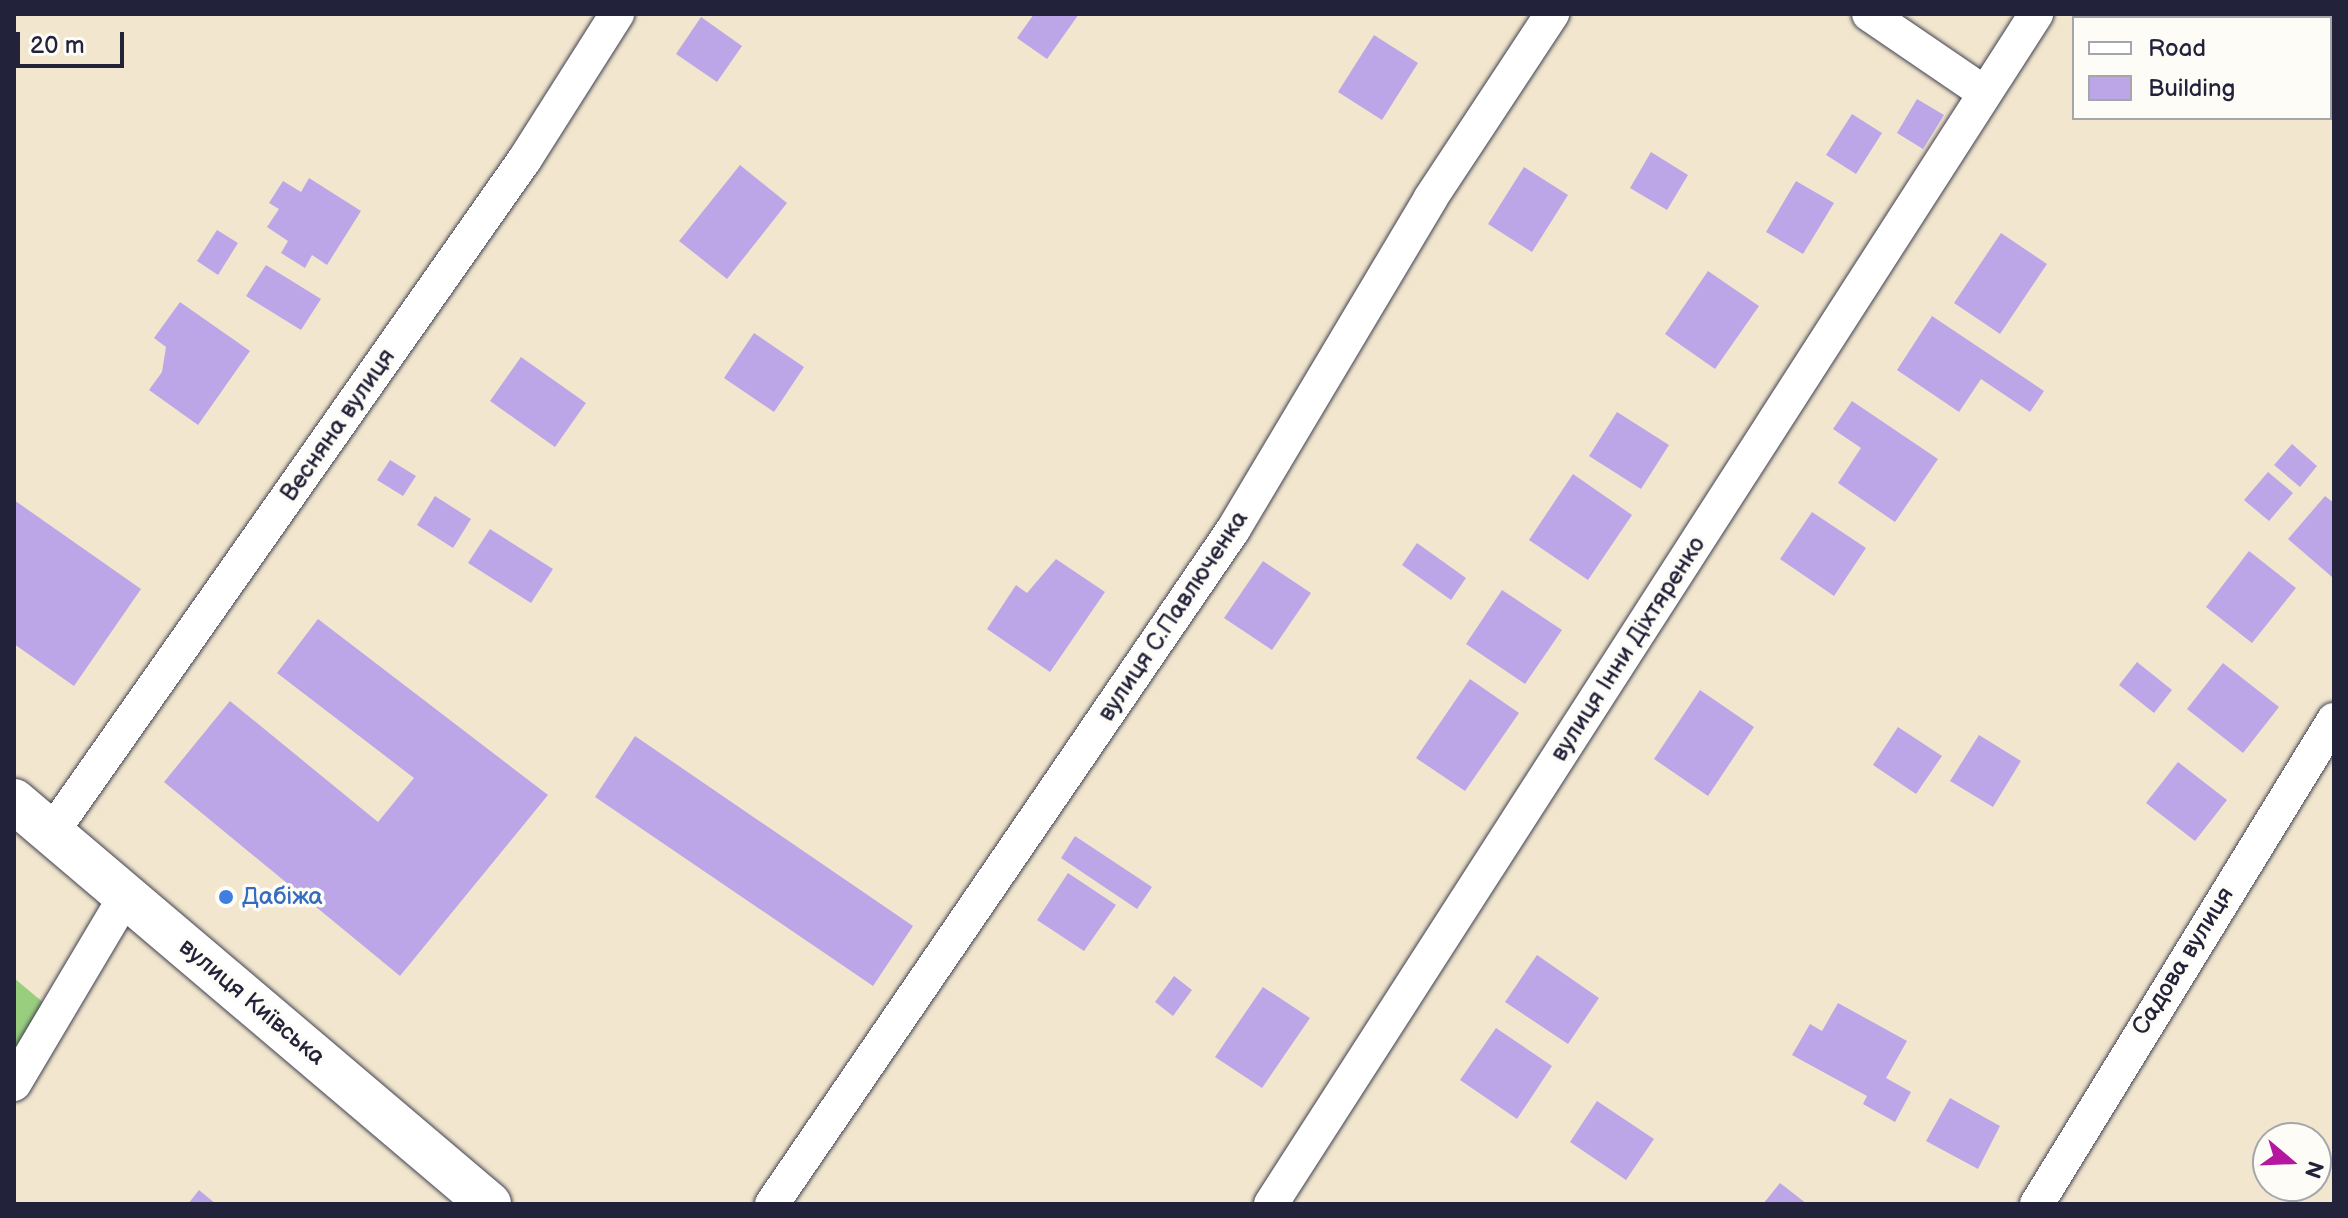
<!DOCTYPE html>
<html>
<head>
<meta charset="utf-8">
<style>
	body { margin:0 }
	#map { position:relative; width:2348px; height:1218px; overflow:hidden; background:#f2e7ce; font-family:"Balsamiq Sans",sans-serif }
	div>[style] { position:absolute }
	.green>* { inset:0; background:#99ce7f }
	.building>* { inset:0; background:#bca6e8 }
	.roads { filter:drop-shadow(0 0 2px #414051) drop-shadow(0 0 2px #414051) }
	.street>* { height:34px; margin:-17px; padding:0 17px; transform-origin:17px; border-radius:17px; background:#fff }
	.secondary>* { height:44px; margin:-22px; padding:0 22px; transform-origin:22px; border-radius:22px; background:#fff }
	.dots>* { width:22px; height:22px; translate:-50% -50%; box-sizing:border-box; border:4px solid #fdfcf7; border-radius:50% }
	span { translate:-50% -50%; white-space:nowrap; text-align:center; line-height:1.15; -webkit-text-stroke:7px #fdfcf7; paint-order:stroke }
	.street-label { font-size:24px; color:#22223b }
	.shop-label { font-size:24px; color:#366cbe }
	.left { translate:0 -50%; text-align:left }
	.frame { position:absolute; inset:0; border:16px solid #22223b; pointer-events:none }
	.legend { position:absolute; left:2072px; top:16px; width:260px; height:104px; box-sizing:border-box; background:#fdfcf7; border:2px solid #a5a5ac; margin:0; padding:10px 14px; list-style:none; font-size:24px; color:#22223b }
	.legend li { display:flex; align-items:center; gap:16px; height:40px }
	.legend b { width:40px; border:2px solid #a5a5ac }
	.north { position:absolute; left:2252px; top:1122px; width:80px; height:80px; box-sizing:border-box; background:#fdfcf7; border:2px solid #a5a5ac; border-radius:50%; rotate:109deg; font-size:22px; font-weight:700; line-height:32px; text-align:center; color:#22223b }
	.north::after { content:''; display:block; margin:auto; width:28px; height:36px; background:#b5179e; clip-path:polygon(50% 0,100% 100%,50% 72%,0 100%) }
	.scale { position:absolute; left:16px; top:32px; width:108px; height:36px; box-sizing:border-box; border:4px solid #22223b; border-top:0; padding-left:10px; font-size:24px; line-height:28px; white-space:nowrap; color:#22223b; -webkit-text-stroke:6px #fdfcf7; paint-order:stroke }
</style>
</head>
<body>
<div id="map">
	<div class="green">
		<i style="clip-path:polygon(14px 978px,45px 1004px,14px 1056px)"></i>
	</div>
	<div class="building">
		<i style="clip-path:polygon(1034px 14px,1079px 14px,1047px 59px,1017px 38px)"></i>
		<i style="clip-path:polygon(2202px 14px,2245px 14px,2242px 18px)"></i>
		<i style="clip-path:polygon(701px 17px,742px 46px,717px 82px,676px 54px)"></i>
		<i style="clip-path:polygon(1374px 35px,1418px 63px,1382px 120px,1338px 92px)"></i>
		<i style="clip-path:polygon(1917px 99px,1944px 115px,1923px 149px,1897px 133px)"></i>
		<i style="clip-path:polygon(1852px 114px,1882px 133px,1856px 174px,1826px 155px)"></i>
		<i style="clip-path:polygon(1651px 152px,1688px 175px,1667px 210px,1630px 188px)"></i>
		<i style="clip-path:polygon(740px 165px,787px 203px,727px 279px,679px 241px)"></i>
		<i style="clip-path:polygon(1524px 167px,1568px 195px,1532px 252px,1488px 224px)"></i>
		<i style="clip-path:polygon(309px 178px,361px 211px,327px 265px,312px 255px,305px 268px,281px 253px,288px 241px,267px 227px,279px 209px,269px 203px,283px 181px,301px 192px)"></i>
		<i style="clip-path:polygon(1796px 181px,1834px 203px,1803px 254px,1766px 232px)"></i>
		<i style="clip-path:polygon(217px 230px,238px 243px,218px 275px,197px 261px)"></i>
		<i style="clip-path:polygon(2001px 233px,2047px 264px,2000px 334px,1954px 303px)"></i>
		<i style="clip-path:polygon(266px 265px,321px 299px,301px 330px,246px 296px)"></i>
		<i style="clip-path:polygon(1708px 271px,1759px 306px,1715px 369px,1665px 334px)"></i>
		<i style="clip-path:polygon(180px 302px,250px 351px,198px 425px,149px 390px,162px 372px,166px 347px,154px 338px)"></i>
		<i style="clip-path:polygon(1932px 316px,2044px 391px,2030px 412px,1981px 379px,1959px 412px,1897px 370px)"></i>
		<i style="clip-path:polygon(754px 333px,804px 367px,774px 412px,724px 378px)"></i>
		<i style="clip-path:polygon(521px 357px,586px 403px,555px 447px,490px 401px)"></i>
		<i style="clip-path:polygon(1852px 401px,1938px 459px,1895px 522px,1838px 483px,1861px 448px,1833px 429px)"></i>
		<i style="clip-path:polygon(1617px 412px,1669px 445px,1641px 489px,1589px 456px)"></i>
		<i style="clip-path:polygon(2292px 444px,2317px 466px,2300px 487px,2274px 465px)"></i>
		<i style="clip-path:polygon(390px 460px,416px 476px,403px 496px,377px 480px)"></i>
		<i style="clip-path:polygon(2268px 472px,2293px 493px,2269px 521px,2244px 500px)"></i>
		<i style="clip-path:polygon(1573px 474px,1632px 515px,1588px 580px,1529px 540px)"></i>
		<i style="clip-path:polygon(435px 496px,471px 519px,453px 548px,417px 525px)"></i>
		<i style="clip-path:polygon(2325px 496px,2334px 503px,2332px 577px,2288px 539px)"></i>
		<i style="clip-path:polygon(14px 500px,141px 589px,74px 686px,14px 644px)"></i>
		<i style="clip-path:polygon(1812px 512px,1866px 548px,1834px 596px,1780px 559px)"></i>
		<i style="clip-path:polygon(490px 529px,553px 569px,531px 603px,468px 563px)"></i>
		<i style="clip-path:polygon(1417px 543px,1466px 578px,1451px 600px,1402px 565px)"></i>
		<i style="clip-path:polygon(2249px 551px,2296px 588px,2252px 643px,2206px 607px)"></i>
		<i style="clip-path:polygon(1056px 559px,1105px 592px,1050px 672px,987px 629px,1016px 585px,1027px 593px)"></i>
		<i style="clip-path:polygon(1263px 561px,1311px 593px,1272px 650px,1224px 618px)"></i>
		<i style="clip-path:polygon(1502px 590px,1562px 630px,1525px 684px,1466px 644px)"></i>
		<i style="clip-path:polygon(318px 619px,548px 795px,400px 976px,164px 782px,230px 701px,378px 822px,414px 778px,277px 673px)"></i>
		<i style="clip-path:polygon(2137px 662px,2172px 690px,2154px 713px,2119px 685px)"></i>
		<i style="clip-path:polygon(2223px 663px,2279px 707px,2243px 753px,2187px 709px)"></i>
		<i style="clip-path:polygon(1470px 679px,1519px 713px,1465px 791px,1416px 758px)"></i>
		<i style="clip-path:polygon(1700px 690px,1754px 727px,1708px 796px,1654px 759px)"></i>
		<i style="clip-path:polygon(1898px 727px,1942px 756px,1916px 794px,1873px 765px)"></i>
		<i style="clip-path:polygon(1979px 735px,2021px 761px,1993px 807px,1950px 781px)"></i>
		<i style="clip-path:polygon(635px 736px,913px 926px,873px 986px,595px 797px)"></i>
		<i style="clip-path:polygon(2178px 762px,2227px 800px,2195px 841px,2146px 803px)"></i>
		<i style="clip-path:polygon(1075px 836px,1152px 887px,1137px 909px,1061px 858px)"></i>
		<i style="clip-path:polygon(1068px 873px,1116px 905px,1084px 951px,1037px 920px)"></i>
		<i style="clip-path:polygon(1537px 955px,1599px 998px,1568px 1044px,1505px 1002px)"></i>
		<i style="clip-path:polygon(1174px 976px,1192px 990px,1173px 1016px,1155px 1002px)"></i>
		<i style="clip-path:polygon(1263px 987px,1310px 1018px,1262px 1088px,1215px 1057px)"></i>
		<i style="clip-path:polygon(1838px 1003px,1907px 1041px,1886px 1078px,1911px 1092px,1895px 1122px,1863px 1104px,1867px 1096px,1792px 1055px,1810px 1024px,1822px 1031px)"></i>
		<i style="clip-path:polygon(1496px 1028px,1552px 1066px,1517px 1119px,1460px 1080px)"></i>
		<i style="clip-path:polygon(1950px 1098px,2000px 1126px,1978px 1169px,1926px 1141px)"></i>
		<i style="clip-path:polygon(1597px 1101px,1654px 1139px,1626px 1180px,1570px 1142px)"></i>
		<i style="clip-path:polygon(1780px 1183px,1807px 1204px,1763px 1204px)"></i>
		<i style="clip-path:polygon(199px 1190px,216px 1204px,188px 1204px)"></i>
	</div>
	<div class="roads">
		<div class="street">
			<i style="left:1869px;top:14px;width:140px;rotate:34.3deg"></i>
			<i style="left:52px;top:832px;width:823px;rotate:-54.9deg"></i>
			<i style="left:525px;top:159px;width:172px;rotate:-57.6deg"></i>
			<i style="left:14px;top:1084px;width:220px;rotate:-59.3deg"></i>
			<i style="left:772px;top:1204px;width:817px;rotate:-55.63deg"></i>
			<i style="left:1233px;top:530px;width:385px;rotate:-59.2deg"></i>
			<i style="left:1430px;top:199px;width:222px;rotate:-56.6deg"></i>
			<i style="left:1271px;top:1204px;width:1415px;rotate:-57.26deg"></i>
			<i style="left:2037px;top:1204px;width:568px;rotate:-58.47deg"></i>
		</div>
		<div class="secondary">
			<i style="left:14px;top:801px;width:623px;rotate:40.31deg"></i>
		</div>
	</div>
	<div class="dots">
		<i style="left:226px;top:897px;background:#3f7fe0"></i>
	</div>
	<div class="street-label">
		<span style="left:338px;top:425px;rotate:-55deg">Весняна вулиця</span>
		<span style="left:1173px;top:616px;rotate:-56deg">вулиця С.Павлюченка</span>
		<span style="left:1628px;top:649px;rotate:-57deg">вулиця Інни Діхтяренко</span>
		<span style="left:2183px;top:961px;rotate:-58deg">Садова вулиця</span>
		<span style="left:252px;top:1002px;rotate:40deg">вулиця Київська</span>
	</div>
	<div class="shop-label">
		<span class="left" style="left:242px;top:897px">Дабіжа</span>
	</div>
	<div class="frame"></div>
	<ul class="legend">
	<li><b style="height:10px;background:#fff"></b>Road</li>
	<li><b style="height:22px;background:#bca6e8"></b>Building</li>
	</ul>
	<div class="north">N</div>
	<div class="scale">20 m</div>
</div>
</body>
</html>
